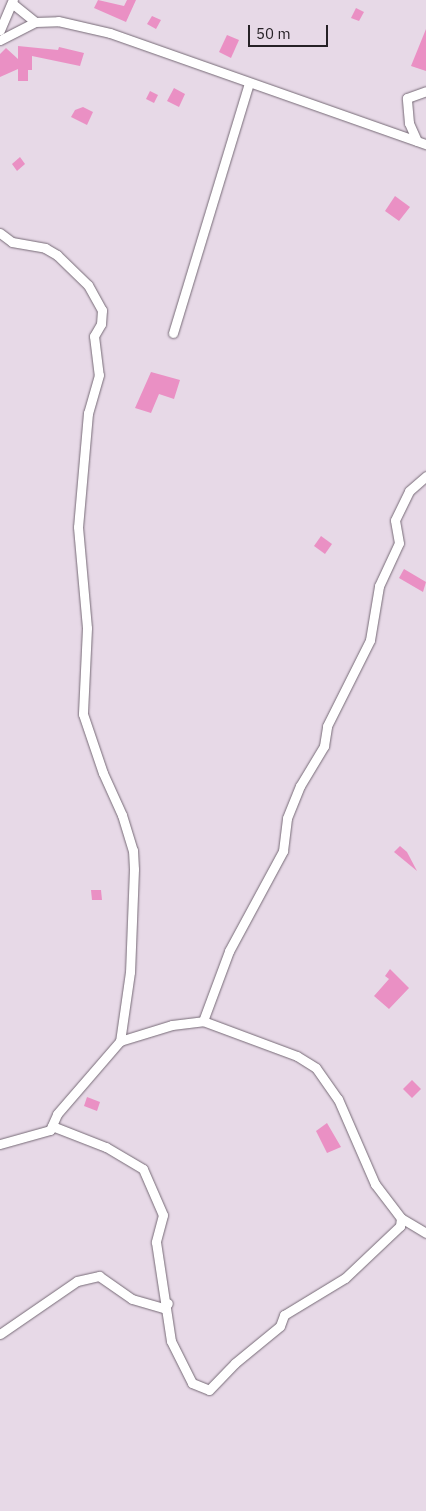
<!DOCTYPE html>
<html>
<head>
<meta charset="utf-8">
<style>
	body { margin:0 }
	#map { position:relative; width:426px; height:1511px; overflow:hidden; background:#e7d9e7; font-family:"IBM Plex Sans",sans-serif }
	div>[style] { position:absolute }
	.building>* { inset:0; background:#ea90c4 }
	.roads { filter:drop-shadow(0 0 1px #766a76) drop-shadow(0 0 1px #766a76) }
	.minor>* { height:9px; margin:-4.5px; padding:0 4.5px; transform-origin:4.5px; border-radius:4.5px; background:#fff }
	span { translate:-50% -50%; white-space:nowrap; text-align:center; line-height:1.15; -webkit-text-stroke:4px #e7d9e7; paint-order:stroke }
	.scale { position:absolute; left:248px; top:25px; width:80px; height:22px; box-sizing:border-box; border:2px solid #262126; border-top:0; padding-left:6px; font-size:15px; line-height:18px; white-space:nowrap; color:#262126; -webkit-text-stroke:4px #e7d9e7; paint-order:stroke }
</style>
</head>
<body>
<div id="map">
	<div class="building">
		<i style="clip-path:polygon(98px 0,124px 6px,127px 0,136px 0,126px 22px,94px 8px)"></i>
		<i style="clip-path:polygon(356px 8px,364px 12px,359px 21px,351px 18px)"></i>
		<i style="clip-path:polygon(152px 16px,161px 20px,156px 29px,147px 24px)"></i>
		<i style="clip-path:polygon(426px 29px,426px 71px,411px 66px)"></i>
		<i style="clip-path:polygon(227px 35px,239px 40px,231px 58px,219px 52px)"></i>
		<i style="clip-path:polygon(18px 46px,58px 50px,59px 47px,84px 53px,80px 66px,32px 56px,32px 70px,28px 70px,28px 81px,18px 81px,18px 69px,0 77px,0 54px,6px 48px,18px 59px)"></i>
		<i style="clip-path:polygon(174px 88px,185px 94px,179px 107px,167px 101px)"></i>
		<i style="clip-path:polygon(150px 91px,158px 95px,154px 103px,146px 99px)"></i>
		<i style="clip-path:polygon(83px 107px,93px 112px,87px 125px,71px 117px,75px 110px)"></i>
		<i style="clip-path:polygon(20px 157px,25px 164px,17px 171px,12px 164px)"></i>
		<i style="clip-path:polygon(395px 196px,410px 207px,399px 221px,385px 211px)"></i>
		<i style="clip-path:polygon(151px 372px,180px 380px,174px 399px,159px 394px,151px 413px,135px 408px)"></i>
		<i style="clip-path:polygon(321px 536px,332px 544px,325px 554px,314px 546px)"></i>
		<i style="clip-path:polygon(404px 569px,426px 582px,423px 592px,399px 578px)"></i>
		<i style="clip-path:polygon(400px 846px,407px 852px,417px 871px,394px 852px)"></i>
		<i style="clip-path:polygon(91px 890px,101px 890px,102px 900px,92px 900px)"></i>
		<i style="clip-path:polygon(390px 969px,409px 988px,389px 1009px,374px 996px,389px 979px,385px 976px)"></i>
		<i style="clip-path:polygon(412px 1080px,421px 1089px,412px 1098px,403px 1089px)"></i>
		<i style="clip-path:polygon(87px 1097px,100px 1102px,97px 1111px,84px 1106px)"></i>
		<i style="clip-path:polygon(327px 1123px,341px 1147px,327px 1153px,316px 1131px)"></i>
	</div>
	<div class="roads">
		<div class="minor">
			<i style="left:13px;top:4px;width:28px;rotate:39deg"></i>
			<i style="left:0;top:30px;width:33px;rotate:-67deg"></i>
			<i style="left:0;top:40px;width:39px;rotate:-27deg"></i>
			<i style="left:35px;top:22px;width:23px;rotate:-2deg"></i>
			<i style="left:58px;top:21px;width:53px;rotate:13deg"></i>
			<i style="left:110px;top:33px;width:335px;rotate:19.4deg"></i>
			<i style="left:417px;top:141px;width:20px;rotate:-114deg"></i>
			<i style="left:409px;top:123px;width:25px;rotate:-95deg"></i>
			<i style="left:407px;top:98px;width:20px;rotate:-20deg"></i>
			<i style="left:0;top:233px;width:15px;rotate:37deg"></i>
			<i style="left:12px;top:242px;width:34px;rotate:10deg"></i>
			<i style="left:45px;top:248px;width:14px;rotate:30deg"></i>
			<i style="left:57px;top:255px;width:43px;rotate:44.1deg"></i>
			<i style="left:88px;top:285px;width:29px;rotate:61deg"></i>
			<i style="left:102px;top:310px;width:14px;rotate:94deg"></i>
			<i style="left:101px;top:324px;width:14px;rotate:120deg"></i>
			<i style="left:94px;top:336px;width:39px;rotate:83deg"></i>
			<i style="left:99px;top:375px;width:40px;rotate:106deg"></i>
			<i style="left:88px;top:413px;width:114px;rotate:95deg"></i>
			<i style="left:78px;top:527px;width:101px;rotate:84.9deg"></i>
			<i style="left:87px;top:628px;width:86px;rotate:92.7deg"></i>
			<i style="left:83px;top:714px;width:62px;rotate:71.3deg"></i>
			<i style="left:103px;top:773px;width:46px;rotate:65.7deg"></i>
			<i style="left:122px;top:815px;width:37px;rotate:73deg"></i>
			<i style="left:133px;top:850px;width:19px;rotate:87deg"></i>
			<i style="left:134px;top:869px;width:103px;rotate:92.2deg"></i>
			<i style="left:130px;top:972px;width:70px;rotate:98.2deg"></i>
			<i style="left:173px;top:333px;width:261px;rotate:-73.1deg"></i>
			<i style="left:203px;top:1021px;width:75px;rotate:-69.6deg"></i>
			<i style="left:229px;top:951px;width:114px;rotate:-61.6deg"></i>
			<i style="left:283px;top:851px;width:33px;rotate:-83deg"></i>
			<i style="left:287px;top:818px;width:35px;rotate:-68deg"></i>
			<i style="left:300px;top:786px;width:47px;rotate:-59deg"></i>
			<i style="left:324px;top:746px;width:20px;rotate:-81deg"></i>
			<i style="left:327px;top:726px;width:96px;rotate:-63.4deg"></i>
			<i style="left:370px;top:640px;width:55px;rotate:-80.5deg"></i>
			<i style="left:379px;top:586px;width:47px;rotate:-65.1deg"></i>
			<i style="left:399px;top:543px;width:23px;rotate:-100deg"></i>
			<i style="left:395px;top:520px;width:32px;rotate:-64deg"></i>
			<i style="left:409px;top:491px;width:23px;rotate:-41deg"></i>
			<i style="left:52px;top:1126px;width:58px;rotate:21.3deg"></i>
			<i style="left:106px;top:1147px;width:43px;rotate:30.7deg"></i>
			<i style="left:143px;top:1169px;width:50px;rotate:66.5deg"></i>
			<i style="left:163px;top:1215px;width:28px;rotate:105deg"></i>
			<i style="left:156px;top:1242px;width:100px;rotate:81.4deg"></i>
			<i style="left:171px;top:1341px;width:47px;rotate:63.4deg"></i>
			<i style="left:192px;top:1383px;width:18px;rotate:22deg"></i>
			<i style="left:209px;top:1390px;width:37px;rotate:-46deg"></i>
			<i style="left:235px;top:1363px;width:58px;rotate:-39.4deg"></i>
			<i style="left:280px;top:1326px;width:12px;rotate:-70deg"></i>
			<i style="left:284px;top:1315px;width:71px;rotate:-31.2deg"></i>
			<i style="left:345px;top:1278px;width:76px;rotate:-43.4deg"></i>
			<i style="left:400px;top:1226px;width:8px;rotate:-83deg"></i>
			<i style="left:0;top:1144px;width:52px;rotate:-15.6deg"></i>
			<i style="left:50px;top:1130px;width:17px;rotate:-66deg"></i>
			<i style="left:57px;top:1114px;width:96px;rotate:-49.2deg"></i>
			<i style="left:120px;top:1041px;width:54px;rotate:-17.1deg"></i>
			<i style="left:172px;top:1025px;width:31px;rotate:-7deg"></i>
			<i style="left:203px;top:1021px;width:100px;rotate:20.4deg"></i>
			<i style="left:297px;top:1056px;width:22px;rotate:32deg"></i>
			<i style="left:316px;top:1068px;width:38px;rotate:55deg"></i>
			<i style="left:338px;top:1099px;width:93px;rotate:66.5deg"></i>
			<i style="left:375px;top:1184px;width:43px;rotate:52.6deg"></i>
			<i style="left:401px;top:1218px;width:29px;rotate:31deg"></i>
			<i style="left:0;top:1334px;width:93px;rotate:-34.5deg"></i>
			<i style="left:77px;top:1281px;width:23px;rotate:-13deg"></i>
			<i style="left:99px;top:1276px;width:40px;rotate:34.9deg"></i>
			<i style="left:132px;top:1299px;width:33px;rotate:16deg"></i>
			<i style="left:164px;top:1308px;width:6px;rotate:-51deg"></i>
		</div>
	</div>
	<div class="scale">50 m</div>
</div>
</body>
</html>
